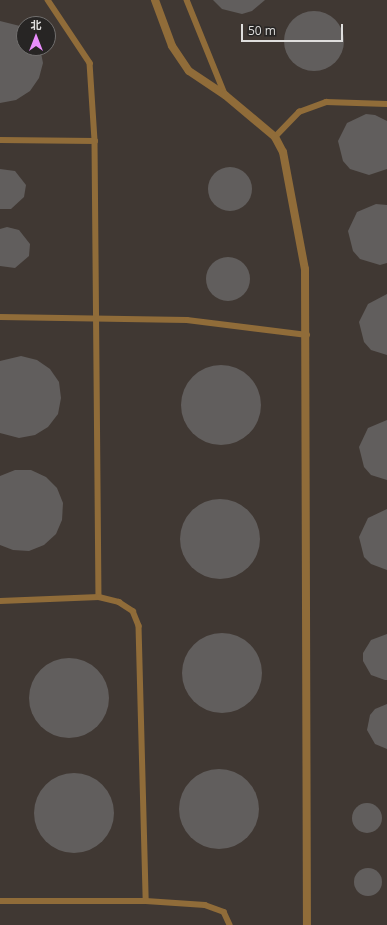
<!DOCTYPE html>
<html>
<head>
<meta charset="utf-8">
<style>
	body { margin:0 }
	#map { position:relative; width:387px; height:925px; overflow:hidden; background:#312f2d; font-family:"Open Sans","Noto Sans SC",sans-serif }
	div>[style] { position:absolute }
	.built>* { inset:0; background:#403833 }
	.building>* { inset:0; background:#615e5d }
	.round { border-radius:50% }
	.service>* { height:5.5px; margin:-2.75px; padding:0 2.75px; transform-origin:2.75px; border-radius:2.75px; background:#906c39 }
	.minor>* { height:8px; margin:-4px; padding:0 4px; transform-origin:4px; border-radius:4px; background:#906c39 }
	span { translate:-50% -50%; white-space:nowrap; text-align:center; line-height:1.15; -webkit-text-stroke:4px #272524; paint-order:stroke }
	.north { position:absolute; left:16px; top:16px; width:40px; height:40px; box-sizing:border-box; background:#272524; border:1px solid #716f6e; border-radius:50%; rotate:0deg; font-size:11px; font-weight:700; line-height:16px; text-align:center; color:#dfdedd }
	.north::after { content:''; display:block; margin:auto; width:14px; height:18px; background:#ea8dfd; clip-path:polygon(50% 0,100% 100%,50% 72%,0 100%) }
	.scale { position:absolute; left:241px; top:24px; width:102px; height:18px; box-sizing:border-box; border:2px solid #dfdedd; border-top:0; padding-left:5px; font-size:12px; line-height:14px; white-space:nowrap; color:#dfdedd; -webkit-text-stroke:3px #272524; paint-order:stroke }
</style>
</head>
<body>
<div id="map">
	<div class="built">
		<i style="clip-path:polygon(evenodd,0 0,387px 0,387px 925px,0 925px,0 0,24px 24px,48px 24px,48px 48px,24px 48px,24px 24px)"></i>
	</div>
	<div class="building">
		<i style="clip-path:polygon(213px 0,265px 0,252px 11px,242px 14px,222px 9px)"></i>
		<i class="round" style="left:284px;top:11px;width:60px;height:60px"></i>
		<i style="clip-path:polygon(0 21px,24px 27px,24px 48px,40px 48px,43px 63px,39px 78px,30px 91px,16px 100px,0 103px)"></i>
		<i style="clip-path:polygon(366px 114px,375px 115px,387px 121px,387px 169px,369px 175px,350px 169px,343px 161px,338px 141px,347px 123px)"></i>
		<i class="round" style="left:208px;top:167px;width:44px;height:44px"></i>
		<i style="clip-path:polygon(0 169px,15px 171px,26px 185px,24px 197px,11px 209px,0 209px)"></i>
		<i style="clip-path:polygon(376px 204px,387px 205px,387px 263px,380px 265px,360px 259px,353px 251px,348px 231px,357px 212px)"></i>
		<i style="clip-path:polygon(7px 227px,19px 230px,30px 244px,29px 256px,15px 268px,0 266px,0 229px)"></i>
		<i class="round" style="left:206px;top:257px;width:44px;height:44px"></i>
		<i style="clip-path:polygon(387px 294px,387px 355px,371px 350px,364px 342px,359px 322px,368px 304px)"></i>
		<i style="clip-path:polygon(21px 356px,37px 360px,50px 369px,59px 382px,61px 398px,58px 414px,48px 427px,35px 435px,19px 438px,0 433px,0 361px)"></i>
		<i class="round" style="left:181px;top:365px;width:80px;height:80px"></i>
		<i style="clip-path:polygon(387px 420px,387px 480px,371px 475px,364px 467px,359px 447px,368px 428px)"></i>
		<i style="clip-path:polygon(15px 470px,31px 470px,46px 477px,57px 488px,63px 503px,62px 520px,56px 534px,44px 545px,29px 551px,13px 550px,0 545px,0 476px)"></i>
		<i class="round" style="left:180px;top:499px;width:80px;height:80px"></i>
		<i style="clip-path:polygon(387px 509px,387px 570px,371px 564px,364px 557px,359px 537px,368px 518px)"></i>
		<i class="round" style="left:182px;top:633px;width:80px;height:80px"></i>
		<i style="clip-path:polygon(387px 634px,387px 680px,385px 680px,371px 675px,363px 661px,363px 653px,371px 640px)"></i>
		<i class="round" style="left:29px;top:658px;width:80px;height:80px"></i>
		<i style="clip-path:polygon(387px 704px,387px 749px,375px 744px,367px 730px,370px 715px,375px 709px)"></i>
		<i class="round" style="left:179px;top:769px;width:80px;height:80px"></i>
		<i class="round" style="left:34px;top:773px;width:80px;height:80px"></i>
		<i class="round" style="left:352px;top:803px;width:30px;height:30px"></i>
		<i class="round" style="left:354px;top:868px;width:28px;height:28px"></i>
	</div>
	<div class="service">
		<i style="left:48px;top:0;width:76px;rotate:56.3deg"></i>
		<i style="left:90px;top:63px;width:78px;rotate:86.3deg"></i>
		<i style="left:95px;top:141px;width:456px;rotate:89.5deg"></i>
		<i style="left:187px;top:0;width:101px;rotate:68deg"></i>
		<i style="left:275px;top:137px;width:35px;rotate:-46deg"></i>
		<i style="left:299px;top:112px;width:29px;rotate:-20deg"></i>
		<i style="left:326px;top:102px;width:61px;rotate:1.9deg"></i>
		<i style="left:0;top:140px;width:95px;rotate:0.6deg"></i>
		<i style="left:0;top:317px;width:187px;rotate:0.9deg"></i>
		<i style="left:187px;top:320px;width:121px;rotate:7.1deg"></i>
		<i style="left:0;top:601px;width:99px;rotate:-2.3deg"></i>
		<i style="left:99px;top:597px;width:21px;rotate:14deg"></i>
		<i style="left:119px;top:602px;width:17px;rotate:33deg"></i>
		<i style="left:133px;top:611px;width:16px;rotate:68deg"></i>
		<i style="left:139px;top:626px;width:275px;rotate:88.5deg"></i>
		<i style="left:0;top:901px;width:146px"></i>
		<i style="left:146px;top:901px;width:59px;rotate:3.9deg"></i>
		<i style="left:205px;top:905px;width:20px;rotate:20deg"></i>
		<i style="left:224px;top:912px;width:14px;rotate:65deg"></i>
	</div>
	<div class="minor">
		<i style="left:155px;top:0;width:49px;rotate:69.7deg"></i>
		<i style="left:172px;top:46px;width:30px;rotate:56deg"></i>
		<i style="left:189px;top:71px;width:43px;rotate:33.7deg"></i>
		<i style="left:225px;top:95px;width:65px;rotate:40deg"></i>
		<i style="left:275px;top:137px;width:17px;rotate:62deg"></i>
		<i style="left:283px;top:152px;width:119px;rotate:79.4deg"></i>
		<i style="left:305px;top:269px;width:656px;rotate:89.83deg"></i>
	</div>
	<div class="north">北</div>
	<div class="scale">50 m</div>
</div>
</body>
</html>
